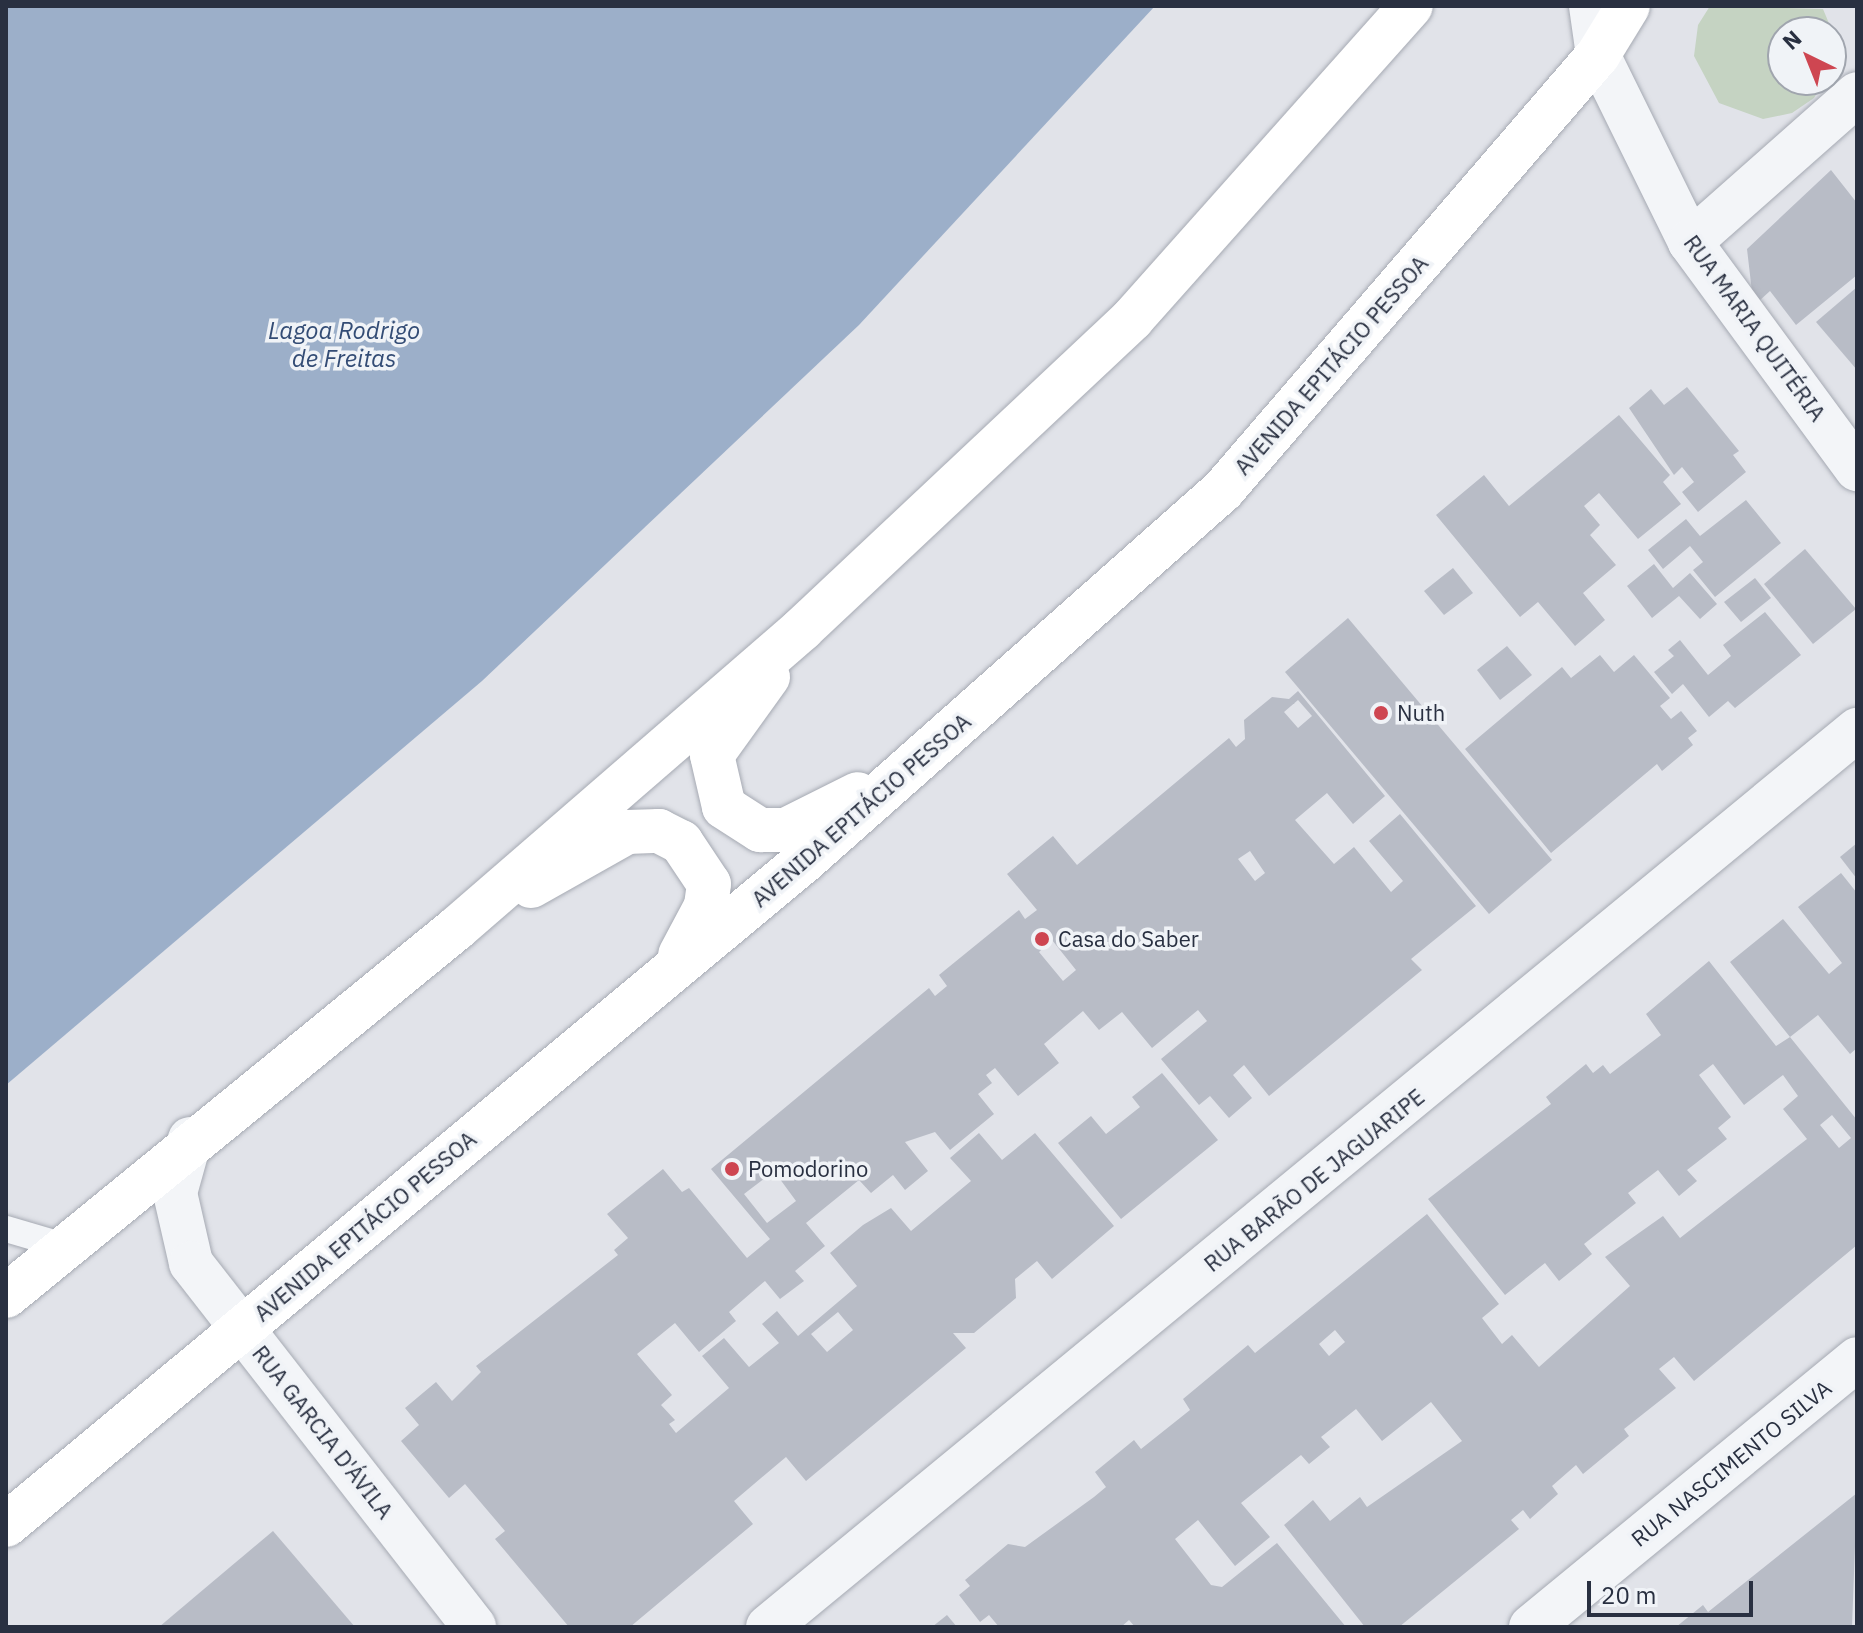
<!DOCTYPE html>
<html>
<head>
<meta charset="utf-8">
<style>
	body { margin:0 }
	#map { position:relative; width:1863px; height:1633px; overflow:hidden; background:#e1e3e9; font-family:"IBM Plex Sans",sans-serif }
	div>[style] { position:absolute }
	.green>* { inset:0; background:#c5d3c2 }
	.water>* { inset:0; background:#9cafc9 }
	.building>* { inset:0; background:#b8bcc6 }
	.roads { filter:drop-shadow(0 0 2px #a6aab3) drop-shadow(0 0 2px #a6aab3) }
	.service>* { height:26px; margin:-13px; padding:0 13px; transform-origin:13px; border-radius:13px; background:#f3f5f8 }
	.minor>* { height:44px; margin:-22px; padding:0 22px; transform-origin:22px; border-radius:22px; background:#f3f5f8 }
	.trunk>* { height:44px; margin:-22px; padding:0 22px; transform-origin:22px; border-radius:22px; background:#fff }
	.dots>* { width:22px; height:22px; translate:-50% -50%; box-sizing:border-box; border:4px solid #f0f3f7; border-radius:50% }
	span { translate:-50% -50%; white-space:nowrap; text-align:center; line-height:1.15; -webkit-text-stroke:7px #f0f3f7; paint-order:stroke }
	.street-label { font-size:22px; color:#293041 }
	.poi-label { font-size:22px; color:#293041 }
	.left { translate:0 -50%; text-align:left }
	.water-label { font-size:24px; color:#334c75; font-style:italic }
	.frame { position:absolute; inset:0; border:8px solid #293041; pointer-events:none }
	.north { position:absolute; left:1767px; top:16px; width:80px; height:80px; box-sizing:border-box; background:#f0f3f7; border:2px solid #a0a5ae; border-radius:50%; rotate:317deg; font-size:22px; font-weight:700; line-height:32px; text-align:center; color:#293041 }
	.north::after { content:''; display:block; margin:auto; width:28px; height:36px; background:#ce4651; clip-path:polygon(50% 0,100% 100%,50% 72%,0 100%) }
	.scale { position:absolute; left:1587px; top:1581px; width:166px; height:36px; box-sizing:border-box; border:4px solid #293041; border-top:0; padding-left:10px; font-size:24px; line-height:28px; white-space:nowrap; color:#293041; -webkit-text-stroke:6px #f0f3f7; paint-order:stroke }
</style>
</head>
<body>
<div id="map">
	<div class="green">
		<i style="clip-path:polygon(1710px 6px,1823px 9px,1833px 33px,1831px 70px,1831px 32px,1783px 32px,1783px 80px,1825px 80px,1814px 98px,1792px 113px,1763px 119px,1719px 103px,1694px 56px,1698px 25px)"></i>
	</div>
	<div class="water">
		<i style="clip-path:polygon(6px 6px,1155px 6px,859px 325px,482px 681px,6px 1085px)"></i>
	</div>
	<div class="building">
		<i style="clip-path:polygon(1831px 170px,1857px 203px,1857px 275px,1796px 325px,1770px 291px,1759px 301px,1752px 292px,1747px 249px)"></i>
		<i style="clip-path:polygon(1857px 287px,1857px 370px,1816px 322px)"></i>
		<i style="clip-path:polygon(1687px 387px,1739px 451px,1733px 455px,1746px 472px,1698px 512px,1682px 492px,1694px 482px,1682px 467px,1674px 475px,1629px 408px,1651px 389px,1664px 405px)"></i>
		<i style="clip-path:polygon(1619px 415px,1670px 475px,1663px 482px,1681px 504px,1638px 539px,1599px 493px,1584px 506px,1600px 525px,1590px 535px,1616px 565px,1583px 593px,1605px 620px,1575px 646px,1538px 602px,1520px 617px,1436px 515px,1484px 475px,1509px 506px)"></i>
		<i style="clip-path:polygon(1746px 500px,1781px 543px,1715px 597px,1693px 570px,1703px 562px,1690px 546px,1663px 569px,1648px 550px,1686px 519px,1700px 536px)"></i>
		<i style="clip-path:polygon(1805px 549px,1856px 609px,1813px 644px,1764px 584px)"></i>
		<i style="clip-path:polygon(1654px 564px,1673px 588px,1690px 573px,1717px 604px,1700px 619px,1679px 596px,1652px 618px,1627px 586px)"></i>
		<i style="clip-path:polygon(1453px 568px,1473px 593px,1444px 615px,1424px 591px)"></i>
		<i style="clip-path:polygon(1755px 578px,1771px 598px,1741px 622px,1724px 602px)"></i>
		<i style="clip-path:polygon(1765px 612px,1801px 655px,1735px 708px,1728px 701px,1709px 717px,1683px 684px,1672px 694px,1654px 672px,1674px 656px,1668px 650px,1680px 640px,1708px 675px,1731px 656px,1723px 645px)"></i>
		<i style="clip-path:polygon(1348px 618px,1552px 860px,1489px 914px,1285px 672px)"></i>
		<i style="clip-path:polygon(1507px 646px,1532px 675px,1500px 700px,1477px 670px)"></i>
		<i style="clip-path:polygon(1600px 655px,1614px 672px,1634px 655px,1670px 698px,1660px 706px,1671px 719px,1681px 711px,1697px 731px,1688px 738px,1693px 745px,1662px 771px,1657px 764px,1551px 853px,1465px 749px,1562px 667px,1571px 678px)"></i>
		<i style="clip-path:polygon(evenodd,1298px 691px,1385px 796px,1353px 824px,1327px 793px,1295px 820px,1334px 864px,1354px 847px,1391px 892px,1403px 881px,1369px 841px,1400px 814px,1476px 906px,1411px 959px,1422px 970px,1269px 1096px,1244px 1065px,1233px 1075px,1252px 1098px,1229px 1118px,1210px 1096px,1199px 1105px,1161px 1059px,1207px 1021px,1198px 1010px,1152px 1048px,1122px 1012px,1099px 1030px,1083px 1011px,1044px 1044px,1059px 1063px,1018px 1096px,995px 1068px,986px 1075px,992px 1083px,978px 1094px,994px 1114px,950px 1150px,935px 1132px,905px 1142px,928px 1171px,905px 1190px,893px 1175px,871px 1193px,859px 1180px,806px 1223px,825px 1246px,795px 1271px,804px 1281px,780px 1299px,765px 1281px,729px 1312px,736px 1321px,699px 1352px,675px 1323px,637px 1354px,672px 1395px,661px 1405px,675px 1420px,669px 1424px,676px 1433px,729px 1388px,702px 1356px,724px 1338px,749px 1367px,779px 1343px,762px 1324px,777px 1311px,798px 1336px,857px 1286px,830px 1253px,863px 1225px,891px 1208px,911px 1231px,971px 1181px,950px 1158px,979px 1133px,1002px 1160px,1035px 1133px,1114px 1226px,1052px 1279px,1037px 1261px,1015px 1279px,1016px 1298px,974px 1333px,953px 1333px,966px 1348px,806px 1481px,786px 1457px,734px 1501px,753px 1524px,630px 1627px,569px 1627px,495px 1539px,505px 1531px,465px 1484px,449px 1498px,401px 1441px,419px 1425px,405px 1408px,436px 1382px,452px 1401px,481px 1372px,476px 1366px,618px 1255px,614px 1250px,628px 1238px,607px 1214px,663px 1169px,682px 1192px,689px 1188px,747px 1258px,770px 1239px,711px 1169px,929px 988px,935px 996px,947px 986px,939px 975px,1019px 910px,1025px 919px,1037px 910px,1007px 874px,1053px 836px,1077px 865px,1229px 738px,1236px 747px,1245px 739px,1244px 720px,1272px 697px,1289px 699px,1298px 691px,1298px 700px,1312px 716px,1298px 728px,1284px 712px,1298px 700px,1298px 691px,1250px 851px,1265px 873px,1255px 881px,1238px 859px,1250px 851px,1298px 691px,1052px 940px,1076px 970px,1063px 981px,1039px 952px,1052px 940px,1298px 691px,774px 1171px,796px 1201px,767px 1223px,744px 1194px,774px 1171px,1298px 691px,838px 1312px,853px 1330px,827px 1352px,811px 1334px,838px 1312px)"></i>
		<i style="clip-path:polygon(1857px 843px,1857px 879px,1840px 857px)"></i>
		<i style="clip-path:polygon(1841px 873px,1857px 893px,1857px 1048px,1850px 1054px,1818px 1015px,1790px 1037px,1730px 962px,1783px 919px,1829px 974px,1842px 963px,1798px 907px)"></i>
		<i style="clip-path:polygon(evenodd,1709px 961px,1776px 1046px,1790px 1037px,1857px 1120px,1857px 1245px,1694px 1381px,1674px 1357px,1659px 1369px,1676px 1388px,1624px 1429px,1629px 1436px,1583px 1474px,1576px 1465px,1552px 1486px,1558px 1494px,1530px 1519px,1523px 1510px,1511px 1520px,1519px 1529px,1399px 1627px,1365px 1627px,1284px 1525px,1313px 1500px,1330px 1521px,1360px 1497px,1367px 1507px,1462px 1441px,1431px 1402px,1382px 1441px,1356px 1409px,1321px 1437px,1330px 1447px,1309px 1464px,1301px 1455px,1241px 1503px,1270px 1537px,1235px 1566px,1198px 1520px,1175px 1539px,1211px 1585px,1222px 1587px,1277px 1543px,1346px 1627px,1135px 1627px,1129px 1620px,1121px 1627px,999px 1627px,989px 1615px,980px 1622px,959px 1595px,970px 1586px,965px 1580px,1008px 1544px,1025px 1547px,1094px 1497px,1106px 1487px,1095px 1472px,1134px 1440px,1141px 1449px,1190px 1410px,1183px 1399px,1248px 1345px,1255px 1353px,1427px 1214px,1499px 1304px,1482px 1318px,1502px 1344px,1512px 1335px,1539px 1367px,1630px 1286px,1605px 1257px,1663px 1216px,1680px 1238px,1807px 1139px,1783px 1109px,1798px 1096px,1783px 1075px,1744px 1105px,1713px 1064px,1699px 1075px,1731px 1117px,1718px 1128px,1727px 1139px,1687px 1170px,1697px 1181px,1679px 1196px,1658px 1170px,1628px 1193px,1636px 1203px,1584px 1244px,1592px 1254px,1580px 1264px,1559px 1281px,1545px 1263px,1505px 1295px,1428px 1199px,1551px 1104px,1546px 1097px,1586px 1064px,1593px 1073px,1603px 1065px,1610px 1074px,1661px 1035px,1646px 1014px,1709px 961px,1832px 1115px,1851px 1138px,1839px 1148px,1820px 1125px,1832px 1115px,1709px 961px,1335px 1330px,1345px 1342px,1329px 1356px,1319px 1344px,1335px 1330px)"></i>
		<i style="clip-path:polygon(1162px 1073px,1218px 1140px,1121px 1219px,1058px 1143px,1091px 1116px,1106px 1134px,1140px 1107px,1132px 1097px)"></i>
		<i style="clip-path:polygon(1857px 1493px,1852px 1627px,1676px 1627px,1703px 1605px,1708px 1612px)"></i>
		<i style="clip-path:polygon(273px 1531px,355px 1627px,159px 1627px,204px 1589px)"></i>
		<i style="clip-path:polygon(947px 1615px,957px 1627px,932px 1627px)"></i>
	</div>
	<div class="roads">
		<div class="service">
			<i style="left:6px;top:1229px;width:60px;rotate:16.3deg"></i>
		</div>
		<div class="minor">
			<i style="left:1591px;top:6px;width:49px;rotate:81.9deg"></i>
			<i style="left:1598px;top:55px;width:208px;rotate:63.8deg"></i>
			<i style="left:1690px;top:242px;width:282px;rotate:53.7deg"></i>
			<i style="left:1690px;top:242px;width:223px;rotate:-41.5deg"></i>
			<i style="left:190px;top:1139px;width:56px;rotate:105.5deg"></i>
			<i style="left:175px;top:1193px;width:72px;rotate:77.1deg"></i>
			<i style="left:191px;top:1263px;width:461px;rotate:52.1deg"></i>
			<i style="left:768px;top:1627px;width:1411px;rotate:-39.48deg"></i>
			<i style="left:1531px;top:1627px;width:422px;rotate:-39.4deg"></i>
		</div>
		<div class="trunk">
			<i style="left:768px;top:677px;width:96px;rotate:125.7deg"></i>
			<i style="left:712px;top:755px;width:53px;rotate:77deg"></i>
			<i style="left:724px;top:807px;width:43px;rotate:32.6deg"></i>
			<i style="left:760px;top:830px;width:26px"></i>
			<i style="left:786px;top:830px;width:80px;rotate:-26.6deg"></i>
			<i style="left:531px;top:886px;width:110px;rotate:-29.4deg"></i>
			<i style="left:627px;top:832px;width:32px;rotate:-2deg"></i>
			<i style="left:659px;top:831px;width:25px;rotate:27deg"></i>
			<i style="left:681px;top:842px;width:50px;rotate:56.3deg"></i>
			<i style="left:709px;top:884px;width:22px;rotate:98deg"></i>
			<i style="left:706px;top:906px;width:55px;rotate:118deg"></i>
			<i style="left:6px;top:1296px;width:582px;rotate:-39.21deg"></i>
			<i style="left:457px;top:928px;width:457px;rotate:-40.9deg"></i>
			<i style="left:802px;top:629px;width:453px;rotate:-43.2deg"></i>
			<i style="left:1132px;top:319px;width:419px;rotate:-48.3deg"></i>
			<i style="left:6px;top:1525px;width:1037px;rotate:-39.76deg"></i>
			<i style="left:803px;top:862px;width:561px;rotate:-41.53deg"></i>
			<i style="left:1223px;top:490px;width:574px;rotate:-49.24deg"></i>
			<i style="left:1598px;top:55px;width:57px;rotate:-58.5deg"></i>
		</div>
	</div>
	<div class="dots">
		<i style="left:1381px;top:713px;background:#ce4651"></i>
		<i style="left:1042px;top:939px;background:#ce4651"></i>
		<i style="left:732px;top:1169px;background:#ce4651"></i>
	</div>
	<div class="street-label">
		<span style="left:1755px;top:328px;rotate:54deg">RUA MARIA QUITÉRIA</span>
		<span style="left:1331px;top:365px;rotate:-49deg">AVENIDA EPITÁCIO PESSOA</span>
		<span style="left:861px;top:810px;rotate:-41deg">AVENIDA EPITÁCIO PESSOA</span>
		<span style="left:1314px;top:1180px;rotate:-39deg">RUA BARÃO DE JAGUARIPE</span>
		<span style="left:365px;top:1226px;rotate:-40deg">AVENIDA EPITÁCIO PESSOA</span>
		<span style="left:323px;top:1432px;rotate:52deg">RUA GARCIA D'ÁVILA</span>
		<span style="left:1731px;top:1463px;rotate:-39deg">RUA NASCIMENTO SILVA</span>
	</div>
	<div class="poi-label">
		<span class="left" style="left:1397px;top:713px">Nuth</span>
		<span class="left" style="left:1058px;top:939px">Casa do Saber</span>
		<span class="left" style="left:748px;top:1169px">Pomodorino</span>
	</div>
	<div class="water-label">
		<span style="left:344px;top:345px">Lagoa Rodrigo<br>de Freitas</span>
	</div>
	<div class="frame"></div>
	<div class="north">N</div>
	<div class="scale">20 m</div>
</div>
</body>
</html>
